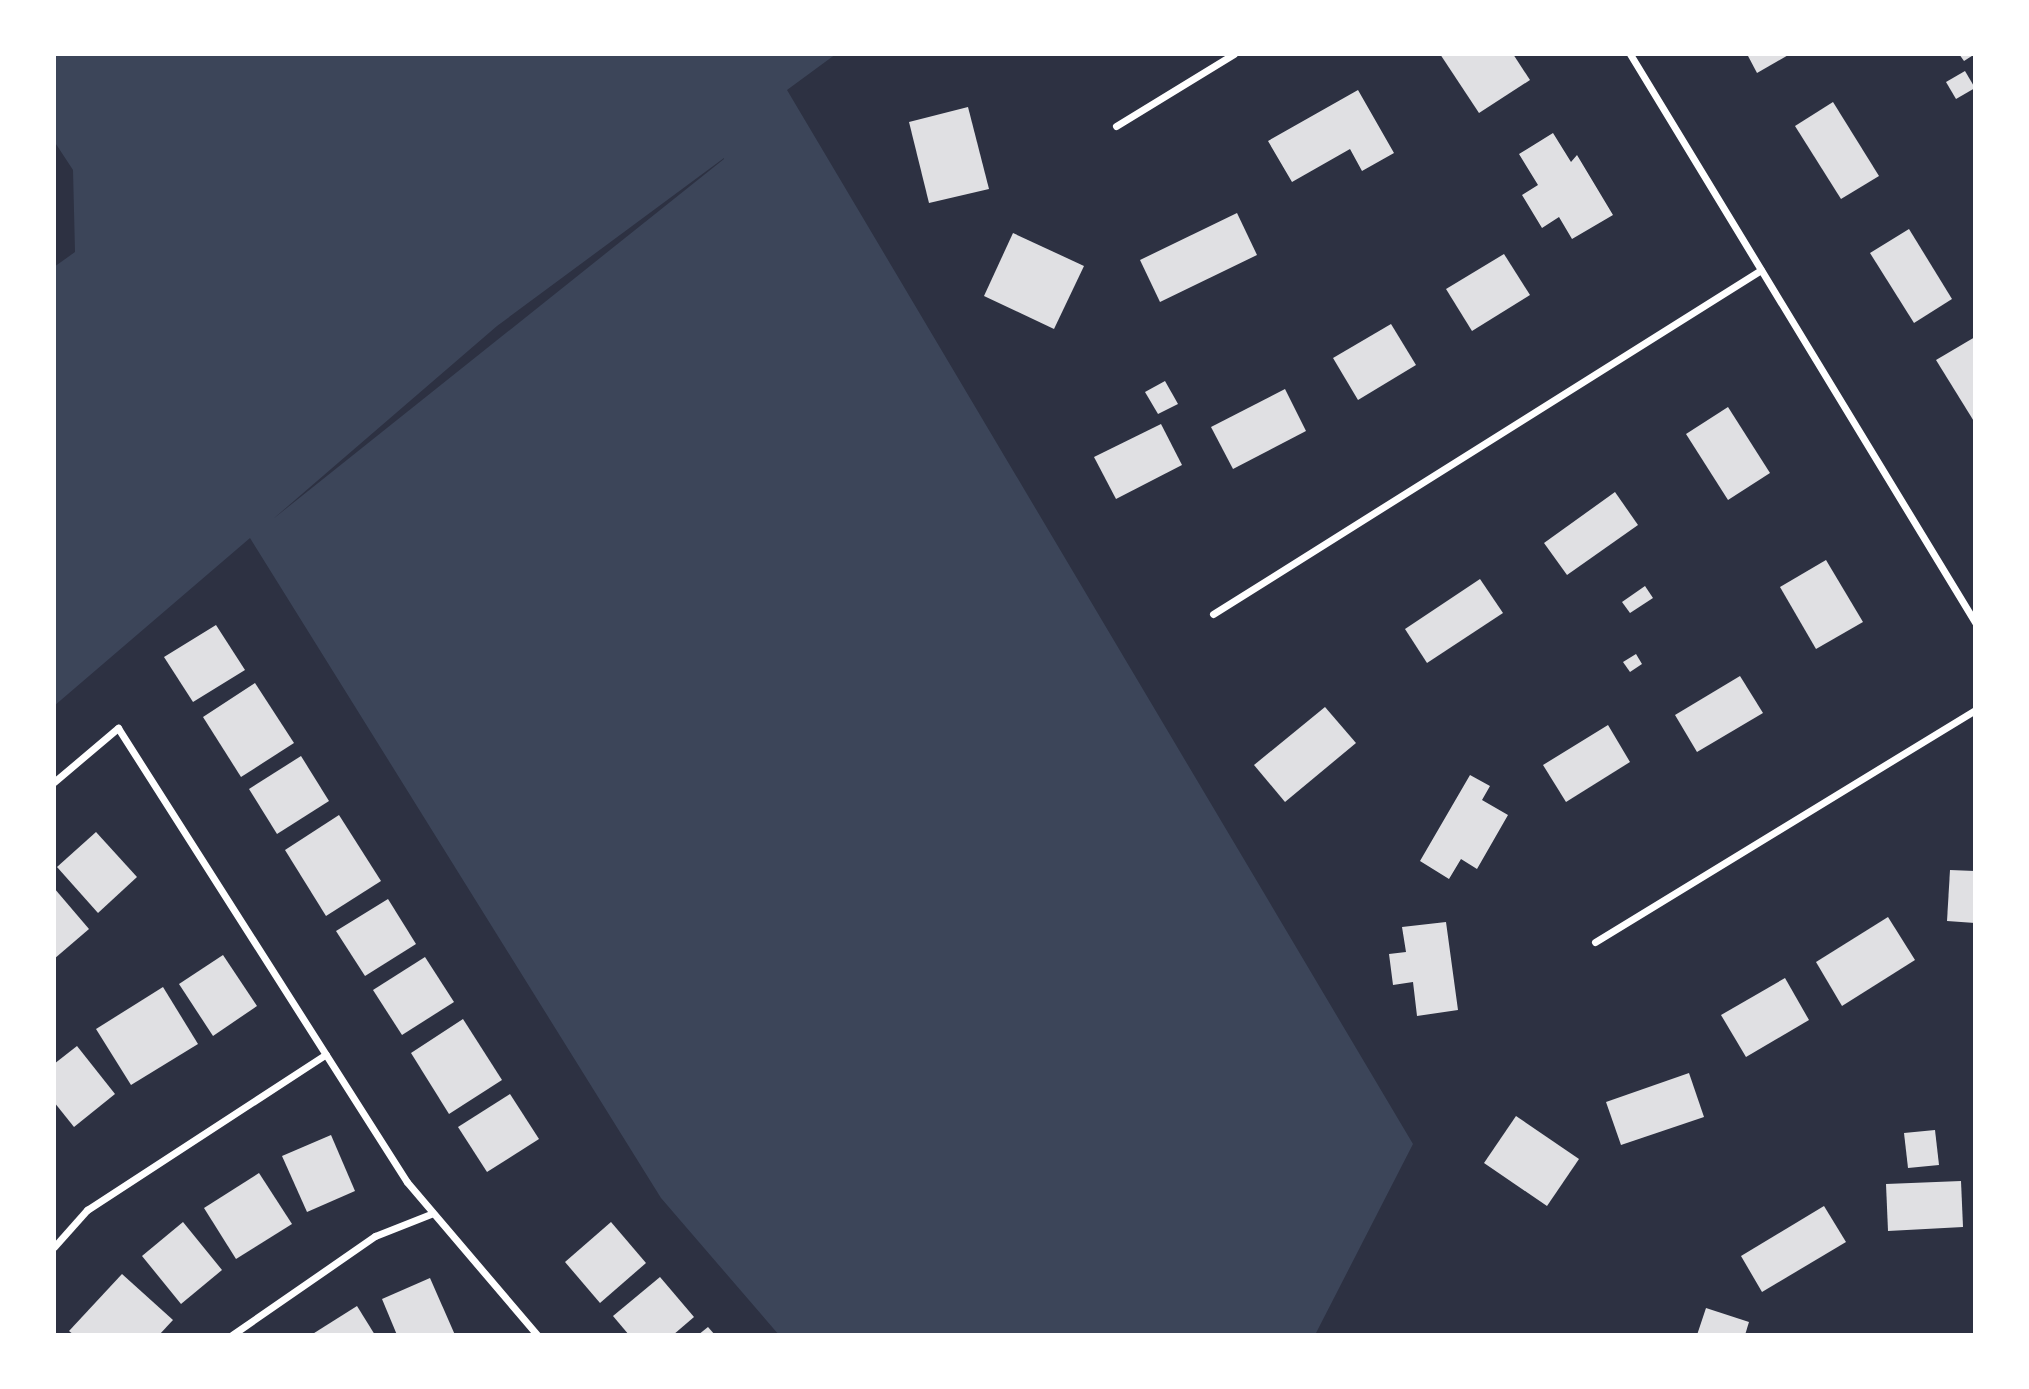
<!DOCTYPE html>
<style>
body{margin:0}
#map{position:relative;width:2029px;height:1389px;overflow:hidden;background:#2d3142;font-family:"Work Sans",sans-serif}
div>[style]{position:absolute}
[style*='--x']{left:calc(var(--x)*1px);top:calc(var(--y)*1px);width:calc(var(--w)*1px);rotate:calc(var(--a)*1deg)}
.green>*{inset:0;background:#3c4559}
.building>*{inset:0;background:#e0e0e3}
.minor>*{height:7px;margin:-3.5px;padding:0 3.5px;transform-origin:3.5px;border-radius:3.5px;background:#fff}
span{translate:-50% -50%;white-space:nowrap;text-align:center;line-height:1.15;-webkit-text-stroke:7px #fff;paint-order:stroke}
.frame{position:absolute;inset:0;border:56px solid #fff;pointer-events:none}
</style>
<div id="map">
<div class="green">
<i style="clip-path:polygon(evenodd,54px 54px,836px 54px,787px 90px,1413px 1144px,1315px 1335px,779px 1335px,661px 1198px,250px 538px,54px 706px,54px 267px,75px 252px,73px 170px,54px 141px,54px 54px,724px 158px,724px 159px,273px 519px,497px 326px,724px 158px)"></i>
</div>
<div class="building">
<i style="clip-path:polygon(1440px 54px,1513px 54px,1530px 80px,1479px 113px)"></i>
<i style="clip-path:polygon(1747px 54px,1790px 54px,1757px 73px)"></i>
<i style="clip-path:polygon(1959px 54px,1975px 54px,1964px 61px)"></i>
<i style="clip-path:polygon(1965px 71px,1975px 88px,1956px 99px,1946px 82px)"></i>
<i style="clip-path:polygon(1358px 90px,1394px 153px,1362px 171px,1350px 149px,1292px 182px,1268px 141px)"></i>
<i style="clip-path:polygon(1833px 102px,1879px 176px,1841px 199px,1795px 126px)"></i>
<i style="clip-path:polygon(968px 107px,989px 189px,929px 203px,909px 122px)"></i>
<i style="clip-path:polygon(1553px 133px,1571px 162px,1577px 155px,1613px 215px,1572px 239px,1559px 217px,1542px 228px,1522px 195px,1538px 185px,1519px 154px)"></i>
<i style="clip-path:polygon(1237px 213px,1257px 255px,1160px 302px,1140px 260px)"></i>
<i style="clip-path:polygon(1909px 229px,1952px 299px,1914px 323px,1870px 253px)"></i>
<i style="clip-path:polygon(1013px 233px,1084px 266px,1054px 329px,984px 296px)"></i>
<i style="clip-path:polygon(1504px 254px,1530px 295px,1472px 331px,1446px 289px)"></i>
<i style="clip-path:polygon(1391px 324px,1416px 365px,1358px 400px,1333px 358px)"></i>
<i style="clip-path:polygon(1975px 337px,1975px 423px,1936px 360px)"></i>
<i style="clip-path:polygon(1165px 381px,1178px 404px,1158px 414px,1145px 392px)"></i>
<i style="clip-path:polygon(1285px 389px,1306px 431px,1233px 469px,1211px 427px)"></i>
<i style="clip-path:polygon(1728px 407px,1770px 473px,1728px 500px,1686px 434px)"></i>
<i style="clip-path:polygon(1161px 424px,1182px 465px,1116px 499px,1094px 457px)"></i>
<i style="clip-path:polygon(1615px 492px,1638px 525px,1567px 575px,1544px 543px)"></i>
<i style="clip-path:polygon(1826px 560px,1863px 622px,1816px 649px,1780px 587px)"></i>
<i style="clip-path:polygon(1480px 579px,1503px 613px,1427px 663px,1405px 629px)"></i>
<i style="clip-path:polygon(1645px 586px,1653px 598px,1630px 613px,1622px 602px)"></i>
<i style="clip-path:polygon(216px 625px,245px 670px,193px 702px,164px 657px)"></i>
<i style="clip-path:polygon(1636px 654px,1642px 664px,1630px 672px,1623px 662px)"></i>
<i style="clip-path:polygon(1740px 676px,1763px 713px,1697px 752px,1675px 715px)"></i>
<i style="clip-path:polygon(255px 683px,294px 743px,241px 777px,203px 717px)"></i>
<i style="clip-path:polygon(1325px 707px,1356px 743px,1285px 802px,1254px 765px)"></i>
<i style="clip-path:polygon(1608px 725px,1630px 762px,1566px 802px,1543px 765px)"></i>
<i style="clip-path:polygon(301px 756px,329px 801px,277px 834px,249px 789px)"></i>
<i style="clip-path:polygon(1470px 775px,1490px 786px,1482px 800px,1508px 815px,1477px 869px,1461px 859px,1449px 879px,1420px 861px)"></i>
<i style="clip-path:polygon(339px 815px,381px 881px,326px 916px,285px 850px)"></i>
<i style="clip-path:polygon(96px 832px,137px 877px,98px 913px,57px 867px)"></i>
<i style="clip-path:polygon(1950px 870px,1975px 871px,1975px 923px,1947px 921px)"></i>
<i style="clip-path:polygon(54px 888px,89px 929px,54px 959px)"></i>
<i style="clip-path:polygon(388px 899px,416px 944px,365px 976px,336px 931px)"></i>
<i style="clip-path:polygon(1888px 917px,1915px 960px,1842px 1006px,1816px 962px)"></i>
<i style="clip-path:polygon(1446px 922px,1458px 1010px,1417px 1016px,1413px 982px,1393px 985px,1389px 954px,1406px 952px,1402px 927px)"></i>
<i style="clip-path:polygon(223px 955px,257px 1006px,213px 1036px,179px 984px)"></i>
<i style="clip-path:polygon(425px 957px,454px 1002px,402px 1035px,373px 990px)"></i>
<i style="clip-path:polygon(1785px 978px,1809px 1020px,1746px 1057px,1721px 1015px)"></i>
<i style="clip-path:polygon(163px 987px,198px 1044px,131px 1085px,96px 1029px)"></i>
<i style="clip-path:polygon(463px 1019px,502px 1080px,449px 1114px,411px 1053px)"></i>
<i style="clip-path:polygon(77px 1046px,115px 1094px,74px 1127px,54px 1102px,54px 1064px)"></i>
<i style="clip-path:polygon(1689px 1073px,1704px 1117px,1621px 1145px,1606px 1102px)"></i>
<i style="clip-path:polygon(510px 1094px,539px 1139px,487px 1172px,458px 1127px)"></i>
<i style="clip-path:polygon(1516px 1116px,1579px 1159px,1547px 1206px,1484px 1163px)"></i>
<i style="clip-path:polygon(1935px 1130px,1939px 1165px,1908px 1168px,1904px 1133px)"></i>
<i style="clip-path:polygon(331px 1135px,355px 1191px,307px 1212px,282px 1156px)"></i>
<i style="clip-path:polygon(259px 1173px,292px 1224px,236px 1259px,204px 1208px)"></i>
<i style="clip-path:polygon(1961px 1181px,1963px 1227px,1888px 1231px,1886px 1184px)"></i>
<i style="clip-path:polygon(1824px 1206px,1846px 1242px,1762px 1292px,1741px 1256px)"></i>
<i style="clip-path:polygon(183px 1222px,222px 1270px,181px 1304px,142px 1256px)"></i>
<i style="clip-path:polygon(611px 1222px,646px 1263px,600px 1303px,565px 1262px)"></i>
<i style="clip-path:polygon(122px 1274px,173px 1320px,159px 1335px,74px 1335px,69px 1331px)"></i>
<i style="clip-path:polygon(660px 1277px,694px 1317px,673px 1335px,629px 1335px,613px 1316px)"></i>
<i style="clip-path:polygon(430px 1278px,455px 1335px,397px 1335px,382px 1299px)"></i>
<i style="clip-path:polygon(357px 1306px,375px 1335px,311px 1335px)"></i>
<i style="clip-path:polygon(1706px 1308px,1749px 1322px,1745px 1335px,1697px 1335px)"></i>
<i style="clip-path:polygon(708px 1327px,715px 1335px,698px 1335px)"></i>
</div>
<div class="minor">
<i style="--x:1630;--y:54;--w:665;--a:58.73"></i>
<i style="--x:1116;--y:126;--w:138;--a:-31.4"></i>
<i style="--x:1213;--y:614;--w:647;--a:-32.12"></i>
<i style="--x:54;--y:782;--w:84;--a:-40.2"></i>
<i style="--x:118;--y:728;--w:538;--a:57.52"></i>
<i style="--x:407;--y:1182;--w:201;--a:49.6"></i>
<i style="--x:1595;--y:942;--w:445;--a:-31.4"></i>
<i style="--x:54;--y:1247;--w:50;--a:-48.3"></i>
<i style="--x:87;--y:1210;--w:285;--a:-33.1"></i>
<i style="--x:232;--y:1335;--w:174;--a:-34.7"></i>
<i style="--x:375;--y:1236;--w:62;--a:-21.6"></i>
</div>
<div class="frame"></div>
</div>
